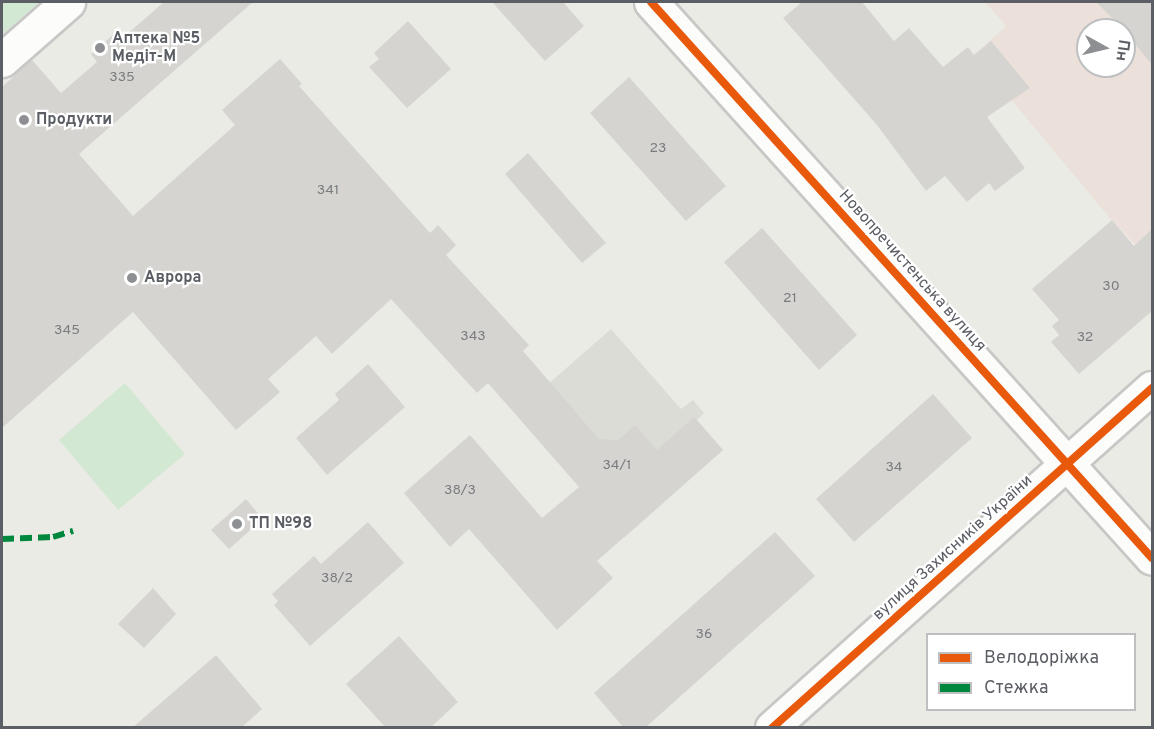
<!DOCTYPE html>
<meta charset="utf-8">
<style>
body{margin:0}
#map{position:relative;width:1154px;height:729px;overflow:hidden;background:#ebebe6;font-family:Overpass,sans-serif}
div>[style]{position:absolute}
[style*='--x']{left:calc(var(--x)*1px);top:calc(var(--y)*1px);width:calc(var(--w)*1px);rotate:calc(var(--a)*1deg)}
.industrial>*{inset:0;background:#dcdcd7}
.medical>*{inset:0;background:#ebe0da}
.green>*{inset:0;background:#d3e8d3}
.building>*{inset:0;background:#d5d4d1}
.roads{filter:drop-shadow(2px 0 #c7c8c6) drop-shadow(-2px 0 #c7c8c6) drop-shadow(0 2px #c7c8c6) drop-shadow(0 -2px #c7c8c6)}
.minor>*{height:32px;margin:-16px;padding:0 16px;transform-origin:16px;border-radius:16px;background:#fcfcfb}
.tertiary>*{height:33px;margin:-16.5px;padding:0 16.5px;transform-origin:16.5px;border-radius:16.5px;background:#fcfcfb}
.secondary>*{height:33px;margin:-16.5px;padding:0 16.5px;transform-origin:16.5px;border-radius:16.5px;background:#fcfcfb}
.quiet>*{height:6px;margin-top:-3px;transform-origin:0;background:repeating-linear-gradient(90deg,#00873e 0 12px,transparent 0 18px)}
.cycleway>*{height:8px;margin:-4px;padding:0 4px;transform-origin:4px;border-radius:4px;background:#e8590c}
.dots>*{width:16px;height:16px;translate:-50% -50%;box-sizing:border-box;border:3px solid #fff;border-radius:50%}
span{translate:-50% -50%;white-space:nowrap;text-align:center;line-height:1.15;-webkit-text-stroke:4.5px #fff;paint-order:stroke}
.number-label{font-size:14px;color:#7a7c80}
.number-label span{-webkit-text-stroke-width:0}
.poi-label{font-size:16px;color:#5b5e64;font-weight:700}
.left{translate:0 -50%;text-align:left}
.street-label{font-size:16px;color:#5b5e64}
.frame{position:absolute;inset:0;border:3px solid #5b5e64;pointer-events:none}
.legend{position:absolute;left:926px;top:633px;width:210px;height:78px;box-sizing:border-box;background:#fff;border:2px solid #bdbfc1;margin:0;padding:8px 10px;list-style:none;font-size:18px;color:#5b5e64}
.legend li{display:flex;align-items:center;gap:12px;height:30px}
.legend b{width:30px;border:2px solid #bdbfc1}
.north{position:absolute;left:1076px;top:18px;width:60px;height:60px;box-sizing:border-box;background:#fff;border:2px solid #bdbfc1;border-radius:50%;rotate:98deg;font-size:16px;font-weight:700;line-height:24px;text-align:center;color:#5b5e64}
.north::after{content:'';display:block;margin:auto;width:21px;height:27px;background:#8d8f92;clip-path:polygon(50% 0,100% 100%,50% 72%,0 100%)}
</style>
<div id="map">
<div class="industrial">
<i style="clip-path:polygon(611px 329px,681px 409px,693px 400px,704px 413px,697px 420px,723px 450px,624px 538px,515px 413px)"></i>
</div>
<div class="medical">
<i style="clip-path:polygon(evenodd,985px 2px,1152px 2px,1152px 262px,1109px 217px,974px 55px,1006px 26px,985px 2px,1088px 30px,1124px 30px,1124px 66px,1088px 66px,1088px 30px)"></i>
</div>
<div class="green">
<i style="clip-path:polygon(2px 2px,39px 2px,2px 35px)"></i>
<i style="clip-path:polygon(125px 383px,185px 454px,118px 510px,59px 440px)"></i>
</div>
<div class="building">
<i style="clip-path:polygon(164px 2px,253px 2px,79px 154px,133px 216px,235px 125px,222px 110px,280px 59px,302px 84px,299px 86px,430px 233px,438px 225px,456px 245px,446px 255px,529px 345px,523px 351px,599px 439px,618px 440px,635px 425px,657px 450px,694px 417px,723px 450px,597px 561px,613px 578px,557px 630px,469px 529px,450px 547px,404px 493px,470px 435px,542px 518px,579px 487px,488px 383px,477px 393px,391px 299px,332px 354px,316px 336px,268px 379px,280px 392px,236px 430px,133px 312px,2px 428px,2px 87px,32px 60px,61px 93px,97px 62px,91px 54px,113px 35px,118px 42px)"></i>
<i style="clip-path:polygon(492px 2px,563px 2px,584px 26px,545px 61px)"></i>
<i style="clip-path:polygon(802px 2px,862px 2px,894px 41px,909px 28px,943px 67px,968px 47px,974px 55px,991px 41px,1030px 88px,987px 117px,1025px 168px,995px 191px,989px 183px,967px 202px,945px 176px,926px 191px,877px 125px,783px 18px)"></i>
<i style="clip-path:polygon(1096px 2px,1152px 2px,1152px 65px,1124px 30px)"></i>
<i style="clip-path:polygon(408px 21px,451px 69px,407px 108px,369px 67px,379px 59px,374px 53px)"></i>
<i style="clip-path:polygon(629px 77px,726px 186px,686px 221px,590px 113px)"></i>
<i style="clip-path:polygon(528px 153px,606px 243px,582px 263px,505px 174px)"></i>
<i style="clip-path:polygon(1112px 220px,1134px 246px,1152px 229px,1152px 311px,1079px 374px,1051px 342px,1059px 335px,1052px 326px,1059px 320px,1032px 289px)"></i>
<i style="clip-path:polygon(762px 228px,857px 335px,819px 370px,724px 262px)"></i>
<i style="clip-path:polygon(368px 364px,405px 407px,327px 475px,296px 438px,339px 400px,335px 394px)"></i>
<i style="clip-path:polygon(933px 394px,972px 438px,854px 542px,816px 499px)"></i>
<i style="clip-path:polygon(246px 499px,263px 519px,229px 549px,211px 530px)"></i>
<i style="clip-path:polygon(368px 522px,404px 563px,310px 646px,274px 605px,278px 601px,272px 594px,314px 556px,321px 564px)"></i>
<i style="clip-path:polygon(775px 532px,815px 576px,645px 728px,624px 728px,594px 693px)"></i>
<i style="clip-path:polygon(153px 588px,176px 614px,144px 648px,118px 624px)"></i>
<i style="clip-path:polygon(399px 636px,458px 702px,430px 728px,386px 728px,346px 684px)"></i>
<i style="clip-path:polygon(216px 655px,262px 709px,241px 728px,132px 728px)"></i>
</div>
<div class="roads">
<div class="minor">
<i style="--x:772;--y:728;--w:510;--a:-41.82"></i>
</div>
<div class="tertiary">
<i style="--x:651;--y:2;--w:748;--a:47.98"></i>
</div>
<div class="secondary">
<i style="--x:2;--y:60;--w:88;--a:-41.3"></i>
</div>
</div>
<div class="quiet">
<i style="--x:2;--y:539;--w:51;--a:-2.2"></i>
<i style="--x:53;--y:537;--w:21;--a:-17"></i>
</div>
<div class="cycleway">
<i style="--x:651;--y:2;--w:748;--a:47.98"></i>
<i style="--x:772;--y:728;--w:510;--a:-41.82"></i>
</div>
<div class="dots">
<i style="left:100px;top:48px;background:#8d8f92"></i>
<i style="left:24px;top:120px;background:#8d8f92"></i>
<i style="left:132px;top:278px;background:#8d8f92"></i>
<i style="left:237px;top:524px;background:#8d8f92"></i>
</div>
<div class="number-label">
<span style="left:122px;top:78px">335</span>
<span style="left:658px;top:149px">23</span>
<span style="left:328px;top:191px">341</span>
<span style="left:1111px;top:287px">30</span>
<span style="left:790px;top:299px">21</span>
<span style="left:67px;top:331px">345</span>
<span style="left:473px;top:337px">343</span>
<span style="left:1085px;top:338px">32</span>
<span style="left:617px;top:466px">34/1</span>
<span style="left:894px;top:468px">34</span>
<span style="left:460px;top:491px">38/3</span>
<span style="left:337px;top:579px">38/2</span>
<span style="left:704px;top:635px">36</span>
</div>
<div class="poi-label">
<span class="left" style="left:112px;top:48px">Аптека №5<br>Медіт-М</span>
<span class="left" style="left:36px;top:120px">Продукти</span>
<span class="left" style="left:144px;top:278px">Аврора</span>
<span class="left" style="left:249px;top:524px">ТП №98</span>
</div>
<div class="street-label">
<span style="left:912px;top:271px;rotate:48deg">Новопречистенська вулиця</span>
<span style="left:953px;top:548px;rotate:-42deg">вулиця Захисників України</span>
</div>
<div class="frame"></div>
<ul class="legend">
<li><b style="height:8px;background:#e8590c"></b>Велодоріжка</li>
<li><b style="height:8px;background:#00873e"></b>Стежка</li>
</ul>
<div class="north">Пн</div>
</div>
